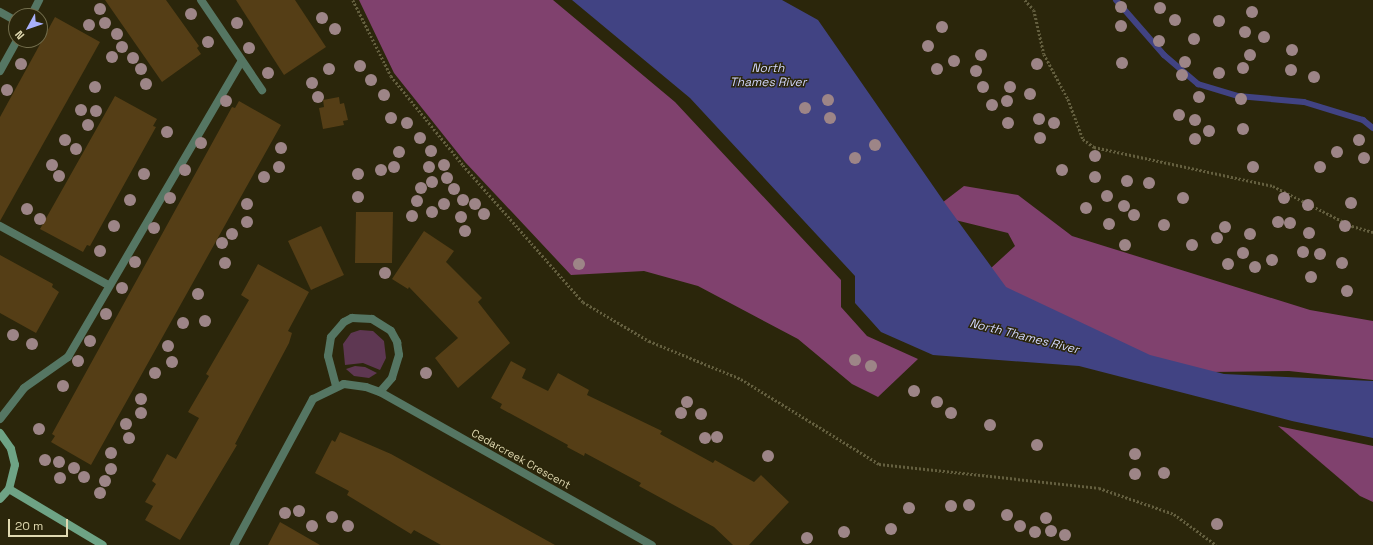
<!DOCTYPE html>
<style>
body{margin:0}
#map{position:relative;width:1373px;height:545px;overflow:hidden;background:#2b260b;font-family:"Space Grotesk",sans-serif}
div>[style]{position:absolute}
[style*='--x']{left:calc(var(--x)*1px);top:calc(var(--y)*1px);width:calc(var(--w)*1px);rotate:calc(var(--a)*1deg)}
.green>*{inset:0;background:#5e3752}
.forest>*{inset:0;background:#80416e}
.water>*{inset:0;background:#414383}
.stream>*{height:6px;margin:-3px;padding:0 3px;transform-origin:3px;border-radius:3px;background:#414383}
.building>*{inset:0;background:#553e16}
.path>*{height:2.5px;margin-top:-1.25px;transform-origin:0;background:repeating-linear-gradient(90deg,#645f3f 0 2px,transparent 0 4px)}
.lane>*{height:8px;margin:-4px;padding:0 4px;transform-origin:4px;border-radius:4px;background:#557663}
.street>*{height:8px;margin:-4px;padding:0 4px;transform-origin:4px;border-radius:4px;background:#557663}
.secondary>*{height:8px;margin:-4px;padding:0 4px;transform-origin:4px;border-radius:4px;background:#6ea385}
.trees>*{width:12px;height:12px;margin:-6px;border-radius:50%;background:#9d8587}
span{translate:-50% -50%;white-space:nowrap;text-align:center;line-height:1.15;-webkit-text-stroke:3px #2b260b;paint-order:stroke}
.street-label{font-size:11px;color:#e0d9b1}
.water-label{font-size:12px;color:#d0d5fc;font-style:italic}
.north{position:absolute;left:8px;top:8px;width:40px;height:40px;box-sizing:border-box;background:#2b260b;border:1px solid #736e4d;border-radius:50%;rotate:230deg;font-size:11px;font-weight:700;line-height:16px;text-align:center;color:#e0d9b1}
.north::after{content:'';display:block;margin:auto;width:14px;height:18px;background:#a8b0fc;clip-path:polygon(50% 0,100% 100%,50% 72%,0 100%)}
.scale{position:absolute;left:8px;top:519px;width:60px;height:18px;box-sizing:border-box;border:2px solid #e0d9b1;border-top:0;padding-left:5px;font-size:12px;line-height:14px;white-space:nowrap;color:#e0d9b1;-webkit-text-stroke:3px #2b260b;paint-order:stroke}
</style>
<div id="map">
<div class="green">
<i style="clip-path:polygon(360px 330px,373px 331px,384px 341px,386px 358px,380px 370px,363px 363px,345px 365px,343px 344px,351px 333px)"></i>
<i style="clip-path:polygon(355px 366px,365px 367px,377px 373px,369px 378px,354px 376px,346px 369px)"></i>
</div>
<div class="forest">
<i style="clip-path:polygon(359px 0,553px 0,675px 102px,841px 280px,841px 307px,867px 336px,918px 359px,878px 397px,852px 384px,798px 339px,698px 286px,644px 271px,571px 275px,465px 162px,394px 73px)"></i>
<i style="clip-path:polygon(964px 186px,1018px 195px,1072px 236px,1310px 310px,1373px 321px,1373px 380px,1289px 371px,1210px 372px,1137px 354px,997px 288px,990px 269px,1015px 246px,1008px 233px,943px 217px,938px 206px)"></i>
<i style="clip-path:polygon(1278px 426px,1373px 446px,1373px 502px,1360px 496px)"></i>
</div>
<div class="water">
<i style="clip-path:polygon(572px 0,782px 0,818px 20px,947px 206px,1006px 287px,1150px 355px,1224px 374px,1373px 381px,1373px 438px,1292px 421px,1079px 366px,933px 355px,881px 332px,855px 303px,855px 276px,690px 98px)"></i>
</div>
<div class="stream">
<i style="--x:1116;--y:0;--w:73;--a:48.9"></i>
<i style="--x:1164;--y:55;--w:45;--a:40.5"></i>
<i style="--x:1198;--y:84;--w:42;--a:16.7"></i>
<i style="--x:1238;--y:96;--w:66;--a:5.2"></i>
<i style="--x:1304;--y:102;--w:62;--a:17"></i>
<i style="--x:1363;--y:120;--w:13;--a:39"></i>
</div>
<div class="building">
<i style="clip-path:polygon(105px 0,166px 0,199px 46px,197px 48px,201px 54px,162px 82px)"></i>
<i style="clip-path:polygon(236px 0,295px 0,326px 47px,284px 75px)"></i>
<i style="clip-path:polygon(55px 17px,100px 42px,0 221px,0 117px)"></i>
<i style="clip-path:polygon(115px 96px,157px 119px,153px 126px,156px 127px,90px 246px,87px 245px,83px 252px,40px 229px)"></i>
<i style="clip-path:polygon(339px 97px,340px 104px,344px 103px,348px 120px,343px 121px,344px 125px,323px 129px,319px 108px,324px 107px,323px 100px)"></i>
<i style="clip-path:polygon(239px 101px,281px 125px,91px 465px,51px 442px,55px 436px,52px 434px,232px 107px,235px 108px)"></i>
<i style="clip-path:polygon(356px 212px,393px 212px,392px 263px,355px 263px)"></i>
<i style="clip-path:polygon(321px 226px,344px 275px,311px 290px,288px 241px)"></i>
<i style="clip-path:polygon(424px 231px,454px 251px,446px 262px,482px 298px,478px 302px,510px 343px,458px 388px,435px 358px,458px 338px,409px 287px,408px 289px,392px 279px)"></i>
<i style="clip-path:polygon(0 255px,53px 284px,52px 287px,59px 292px,36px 333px,0 313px)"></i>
<i style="clip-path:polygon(258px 264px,309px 292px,288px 331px,292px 333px,289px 343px,235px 444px,237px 445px,180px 540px,145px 520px,153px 506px,145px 502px,156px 484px,152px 481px,167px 454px,176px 459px,199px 418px,188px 412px,209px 376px,206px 374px,249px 300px,241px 295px)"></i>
<i style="clip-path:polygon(511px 361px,526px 369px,522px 378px,548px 391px,558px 373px,589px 390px,587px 395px,662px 431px,660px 434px,713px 463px,715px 460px,754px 482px,761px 475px,789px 502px,749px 545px,733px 545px,714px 527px,639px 486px,641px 483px,585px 453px,584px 456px,567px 447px,568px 445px,500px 408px,502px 404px,491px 398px)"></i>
<i style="clip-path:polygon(340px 432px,391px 454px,555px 545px,441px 545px,414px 530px,411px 534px,347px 495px,349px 491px,315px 473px,332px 440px,335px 442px)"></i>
<i style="clip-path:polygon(280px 522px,294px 530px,320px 545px,268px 545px)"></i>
</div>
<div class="path">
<i style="--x:353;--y:0;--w:85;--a:63.4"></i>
<i style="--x:391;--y:76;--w:114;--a:51"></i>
<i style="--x:463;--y:165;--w:182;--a:48.8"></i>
<i style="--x:583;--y:302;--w:77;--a:30.6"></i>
<i style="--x:649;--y:341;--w:100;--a:22.4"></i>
<i style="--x:741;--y:379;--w:162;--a:31.6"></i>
<i style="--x:879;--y:464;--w:221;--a:6.2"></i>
<i style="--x:1099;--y:488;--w:79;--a:19.1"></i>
<i style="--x:1174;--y:514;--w:52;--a:36.4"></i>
<i style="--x:1025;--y:0;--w:13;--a:48"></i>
<i style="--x:1034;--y:10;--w:45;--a:77.2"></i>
<i style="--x:1044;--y:54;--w:51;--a:61.9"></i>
<i style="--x:1068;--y:99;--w:43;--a:69.4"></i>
<i style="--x:1083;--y:139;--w:14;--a:36"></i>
<i style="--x:1094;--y:147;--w:183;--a:12.3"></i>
<i style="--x:1273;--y:186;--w:89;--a:26.9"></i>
<i style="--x:1352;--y:226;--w:22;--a:16"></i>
</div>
<div class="lane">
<i style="--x:201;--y:0;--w:109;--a:55.9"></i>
<i style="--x:0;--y:12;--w:18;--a:29"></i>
<i style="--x:31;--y:16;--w:18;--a:-63"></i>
<i style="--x:0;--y:71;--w:35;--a:-61"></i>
<i style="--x:0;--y:226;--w:123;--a:28.6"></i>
<i style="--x:0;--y:419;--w:39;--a:-52"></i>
<i style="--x:24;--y:388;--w:54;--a:-35.2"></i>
<i style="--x:68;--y:357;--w:342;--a:-59.6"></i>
</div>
<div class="street">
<i style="--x:336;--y:386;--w:31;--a:-105"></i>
<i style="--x:328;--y:356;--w:19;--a:-81"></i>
<i style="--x:331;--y:337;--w:20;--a:-49"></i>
<i style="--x:344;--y:322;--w:9;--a:-27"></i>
<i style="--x:352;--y:318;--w:20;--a:3"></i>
<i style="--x:372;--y:319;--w:22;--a:32"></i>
<i style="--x:391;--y:331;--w:13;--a:61"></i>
<i style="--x:397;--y:342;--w:13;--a:81"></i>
<i style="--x:399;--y:355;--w:24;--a:107"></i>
<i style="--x:392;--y:378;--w:18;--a:131"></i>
<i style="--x:234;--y:545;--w:166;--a:-61.6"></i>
<i style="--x:313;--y:399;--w:34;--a:-26"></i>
<i style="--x:344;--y:384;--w:22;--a:8"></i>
<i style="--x:366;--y:387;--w:15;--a:20"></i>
<i style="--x:380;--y:392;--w:312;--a:29.4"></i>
</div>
<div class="secondary">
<i style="--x:0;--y:433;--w:19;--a:55"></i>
<i style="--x:11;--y:449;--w:16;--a:76"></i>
<i style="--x:15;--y:465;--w:25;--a:104"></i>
<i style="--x:9;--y:489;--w:13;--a:132"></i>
<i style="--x:9;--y:489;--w:109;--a:30.8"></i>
</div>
<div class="trees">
<i style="left:1121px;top:7px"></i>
<i style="left:1160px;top:8px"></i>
<i style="left:100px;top:9px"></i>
<i style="left:1252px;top:12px"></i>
<i style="left:191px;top:14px"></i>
<i style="left:322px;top:18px"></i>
<i style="left:1175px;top:20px"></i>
<i style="left:1219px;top:21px"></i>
<i style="left:105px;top:23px"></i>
<i style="left:237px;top:23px"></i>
<i style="left:89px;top:25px"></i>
<i style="left:1121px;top:26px"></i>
<i style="left:942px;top:27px"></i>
<i style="left:335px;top:29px"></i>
<i style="left:1245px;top:32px"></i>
<i style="left:117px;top:34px"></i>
<i style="left:1264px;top:37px"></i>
<i style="left:1194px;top:39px"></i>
<i style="left:1159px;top:41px"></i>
<i style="left:208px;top:42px"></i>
<i style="left:928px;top:46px"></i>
<i style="left:122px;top:47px"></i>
<i style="left:249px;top:48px"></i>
<i style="left:1292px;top:50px"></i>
<i style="left:981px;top:55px"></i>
<i style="left:1250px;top:55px"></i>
<i style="left:112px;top:57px"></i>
<i style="left:133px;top:58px"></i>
<i style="left:954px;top:61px"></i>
<i style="left:1185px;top:62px"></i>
<i style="left:1122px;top:63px"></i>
<i style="left:21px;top:64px"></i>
<i style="left:1037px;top:64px"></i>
<i style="left:360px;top:66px"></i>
<i style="left:1243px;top:68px"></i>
<i style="left:141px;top:69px"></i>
<i style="left:329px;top:69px"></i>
<i style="left:937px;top:69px"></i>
<i style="left:1291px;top:70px"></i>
<i style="left:976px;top:71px"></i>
<i style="left:268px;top:73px"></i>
<i style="left:1219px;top:73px"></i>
<i style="left:1182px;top:75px"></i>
<i style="left:1314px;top:77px"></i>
<i style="left:371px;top:80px"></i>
<i style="left:312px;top:83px"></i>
<i style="left:146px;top:84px"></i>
<i style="left:95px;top:87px"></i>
<i style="left:983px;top:87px"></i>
<i style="left:1010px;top:87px"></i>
<i style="left:7px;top:90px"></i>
<i style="left:1030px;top:94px"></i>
<i style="left:384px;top:95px"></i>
<i style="left:318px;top:97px"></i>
<i style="left:1199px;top:97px"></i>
<i style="left:1241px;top:99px"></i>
<i style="left:828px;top:100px"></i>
<i style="left:226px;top:101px"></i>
<i style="left:1007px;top:101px"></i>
<i style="left:992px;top:105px"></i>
<i style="left:805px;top:108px"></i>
<i style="left:81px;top:110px"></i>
<i style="left:96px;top:111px"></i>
<i style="left:1179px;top:115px"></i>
<i style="left:391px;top:118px"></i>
<i style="left:830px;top:118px"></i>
<i style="left:1039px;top:119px"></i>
<i style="left:1195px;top:120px"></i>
<i style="left:407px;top:123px"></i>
<i style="left:1008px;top:123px"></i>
<i style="left:1054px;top:123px"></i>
<i style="left:88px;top:125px"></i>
<i style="left:1243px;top:129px"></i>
<i style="left:1209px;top:131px"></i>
<i style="left:167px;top:132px"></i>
<i style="left:420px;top:138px"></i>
<i style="left:1040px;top:138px"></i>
<i style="left:1195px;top:139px"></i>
<i style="left:65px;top:140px"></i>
<i style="left:1359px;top:140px"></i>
<i style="left:201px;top:143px"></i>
<i style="left:875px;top:145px"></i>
<i style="left:281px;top:148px"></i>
<i style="left:76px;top:149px"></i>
<i style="left:431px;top:151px"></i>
<i style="left:399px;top:152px"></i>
<i style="left:1337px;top:152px"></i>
<i style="left:1095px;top:156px"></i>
<i style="left:855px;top:158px"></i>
<i style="left:1364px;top:158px"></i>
<i style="left:52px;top:165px"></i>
<i style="left:444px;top:165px"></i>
<i style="left:279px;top:167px"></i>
<i style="left:394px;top:167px"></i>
<i style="left:429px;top:167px"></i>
<i style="left:1253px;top:167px"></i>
<i style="left:1320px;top:167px"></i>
<i style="left:185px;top:170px"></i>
<i style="left:381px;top:170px"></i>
<i style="left:1062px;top:170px"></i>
<i style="left:144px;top:174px"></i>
<i style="left:358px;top:174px"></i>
<i style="left:59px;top:176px"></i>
<i style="left:264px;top:177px"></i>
<i style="left:1095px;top:177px"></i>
<i style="left:447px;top:178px"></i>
<i style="left:1127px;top:181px"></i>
<i style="left:432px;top:182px"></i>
<i style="left:1149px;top:183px"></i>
<i style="left:421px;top:188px"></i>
<i style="left:454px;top:189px"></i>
<i style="left:1107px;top:196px"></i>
<i style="left:358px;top:197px"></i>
<i style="left:170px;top:198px"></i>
<i style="left:1183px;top:198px"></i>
<i style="left:1284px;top:198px"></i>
<i style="left:130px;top:200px"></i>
<i style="left:463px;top:200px"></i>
<i style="left:417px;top:201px"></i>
<i style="left:1351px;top:203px"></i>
<i style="left:247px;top:204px"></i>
<i style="left:444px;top:204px"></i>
<i style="left:475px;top:204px"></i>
<i style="left:1308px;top:205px"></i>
<i style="left:1124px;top:206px"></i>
<i style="left:1086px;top:208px"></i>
<i style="left:27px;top:209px"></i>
<i style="left:432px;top:212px"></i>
<i style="left:484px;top:214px"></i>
<i style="left:1134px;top:215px"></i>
<i style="left:412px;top:216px"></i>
<i style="left:461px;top:217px"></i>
<i style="left:40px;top:219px"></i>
<i style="left:247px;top:222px"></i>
<i style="left:1278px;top:222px"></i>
<i style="left:1290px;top:223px"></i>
<i style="left:1109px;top:224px"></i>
<i style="left:1164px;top:225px"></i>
<i style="left:114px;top:226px"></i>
<i style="left:1345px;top:226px"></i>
<i style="left:1225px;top:227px"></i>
<i style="left:154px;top:228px"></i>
<i style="left:465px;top:231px"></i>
<i style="left:1309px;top:233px"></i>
<i style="left:232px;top:234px"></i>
<i style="left:1250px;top:234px"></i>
<i style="left:1217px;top:238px"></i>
<i style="left:222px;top:243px"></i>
<i style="left:1125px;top:245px"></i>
<i style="left:1192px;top:245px"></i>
<i style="left:100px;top:251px"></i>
<i style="left:1303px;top:252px"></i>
<i style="left:1243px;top:253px"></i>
<i style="left:1320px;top:254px"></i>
<i style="left:1272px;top:260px"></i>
<i style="left:135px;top:262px"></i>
<i style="left:225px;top:263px"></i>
<i style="left:1342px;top:263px"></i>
<i style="left:579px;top:264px"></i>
<i style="left:1228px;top:264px"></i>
<i style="left:1255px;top:267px"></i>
<i style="left:385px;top:273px"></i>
<i style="left:1311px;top:277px"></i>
<i style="left:122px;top:288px"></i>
<i style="left:1347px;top:291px"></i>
<i style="left:198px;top:294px"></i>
<i style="left:106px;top:314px"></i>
<i style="left:205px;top:321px"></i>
<i style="left:183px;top:323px"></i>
<i style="left:13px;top:335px"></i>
<i style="left:90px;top:341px"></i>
<i style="left:32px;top:344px"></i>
<i style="left:168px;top:346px"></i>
<i style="left:855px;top:360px"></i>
<i style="left:78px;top:361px"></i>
<i style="left:172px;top:362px"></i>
<i style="left:871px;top:366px"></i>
<i style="left:155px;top:373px"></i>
<i style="left:426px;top:373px"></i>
<i style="left:63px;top:386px"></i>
<i style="left:914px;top:391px"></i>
<i style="left:141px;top:399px"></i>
<i style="left:687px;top:402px"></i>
<i style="left:937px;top:402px"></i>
<i style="left:141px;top:413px"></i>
<i style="left:681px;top:413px"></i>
<i style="left:951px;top:413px"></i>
<i style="left:701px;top:414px"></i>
<i style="left:126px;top:424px"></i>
<i style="left:990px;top:425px"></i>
<i style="left:39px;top:429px"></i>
<i style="left:717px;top:437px"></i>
<i style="left:129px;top:438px"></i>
<i style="left:705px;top:438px"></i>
<i style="left:1037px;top:445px"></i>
<i style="left:111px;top:453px"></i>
<i style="left:1135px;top:454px"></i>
<i style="left:768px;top:456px"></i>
<i style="left:45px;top:460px"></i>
<i style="left:59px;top:462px"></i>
<i style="left:74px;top:468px"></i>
<i style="left:111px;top:469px"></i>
<i style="left:1164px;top:473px"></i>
<i style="left:1135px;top:474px"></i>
<i style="left:84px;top:477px"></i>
<i style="left:60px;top:478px"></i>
<i style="left:105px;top:481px"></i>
<i style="left:100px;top:493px"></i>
<i style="left:969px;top:505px"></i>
<i style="left:951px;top:506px"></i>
<i style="left:909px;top:508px"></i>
<i style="left:299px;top:511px"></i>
<i style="left:285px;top:513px"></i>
<i style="left:1007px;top:515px"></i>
<i style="left:332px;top:517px"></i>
<i style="left:1046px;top:518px"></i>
<i style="left:1217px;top:524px"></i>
<i style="left:312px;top:526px"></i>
<i style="left:348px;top:526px"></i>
<i style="left:1020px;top:526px"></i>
<i style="left:891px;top:529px"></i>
<i style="left:1051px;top:531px"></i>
<i style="left:844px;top:532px"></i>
<i style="left:1035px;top:532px"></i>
<i style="left:1065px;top:535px"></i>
<i style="left:807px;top:538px"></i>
</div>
<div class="street-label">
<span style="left:521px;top:459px;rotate:29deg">Cedarcreek Crescent</span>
</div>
<div class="water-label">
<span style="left:768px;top:76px">North<br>Thames River</span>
<span style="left:1024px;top:337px;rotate:14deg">North Thames River</span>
</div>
<div class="north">N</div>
<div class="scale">20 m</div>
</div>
